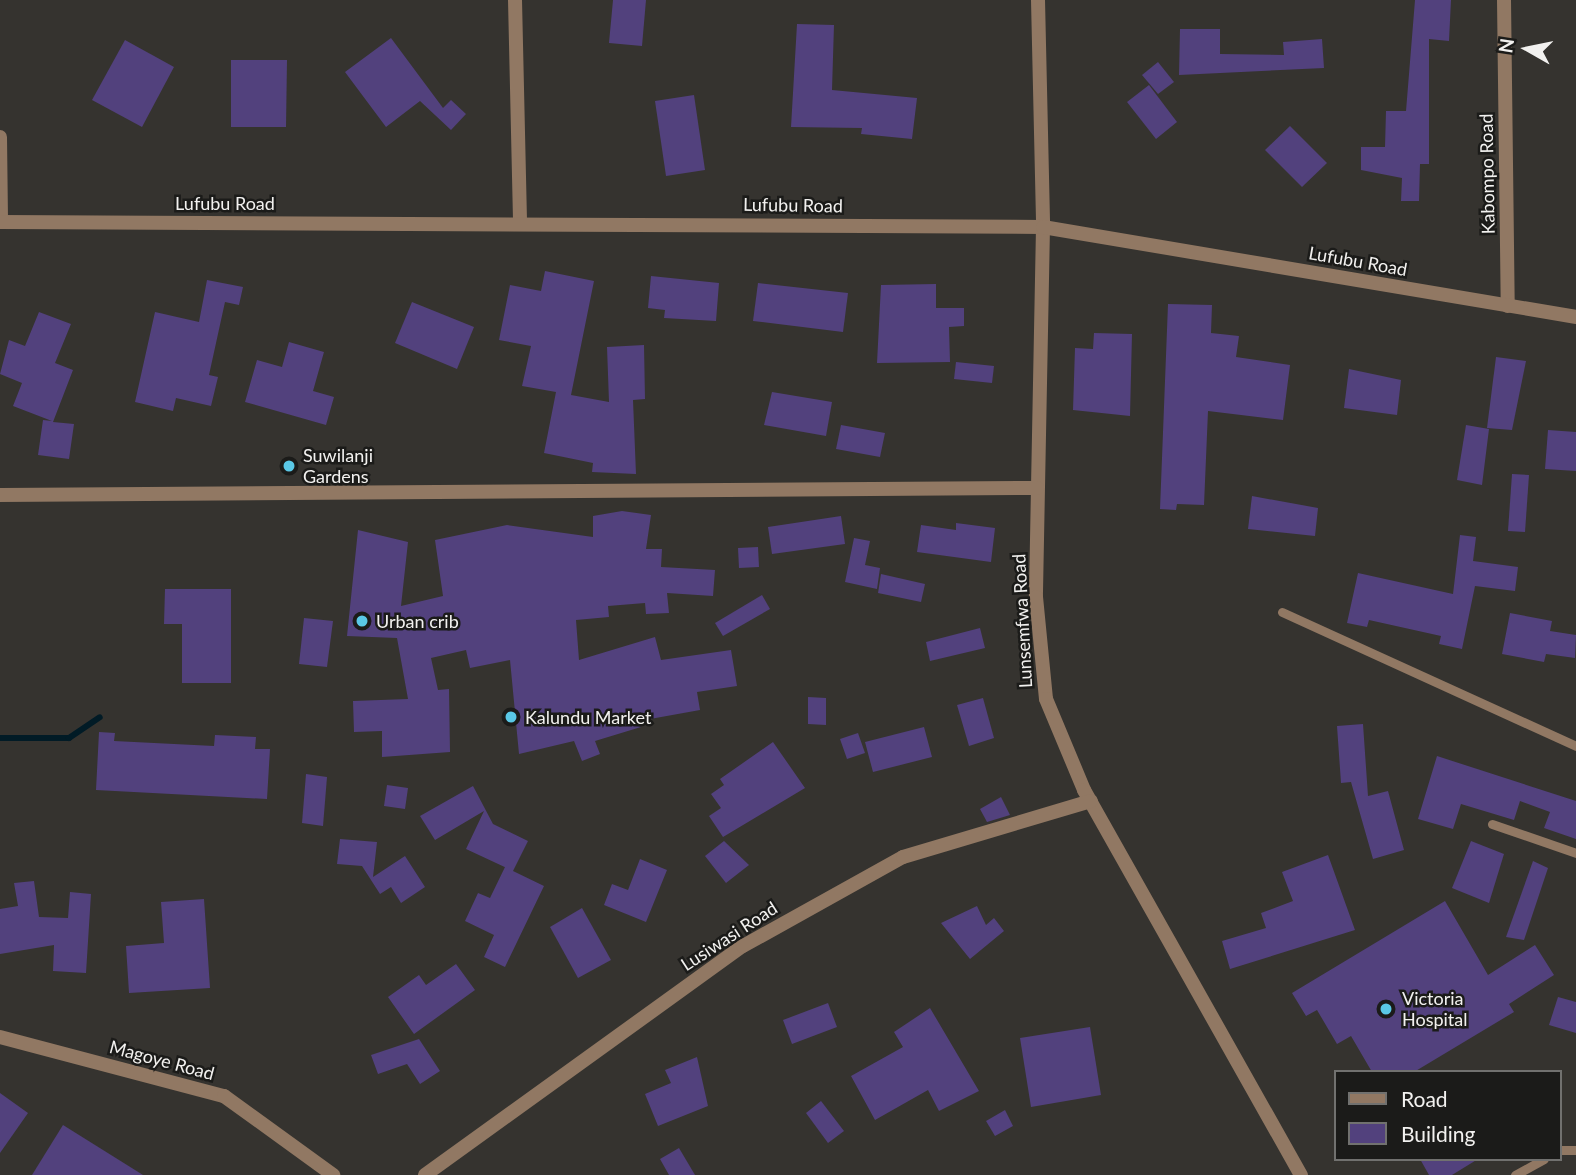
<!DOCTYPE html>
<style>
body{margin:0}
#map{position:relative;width:1576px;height:1175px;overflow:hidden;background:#35332f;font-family:Lato,sans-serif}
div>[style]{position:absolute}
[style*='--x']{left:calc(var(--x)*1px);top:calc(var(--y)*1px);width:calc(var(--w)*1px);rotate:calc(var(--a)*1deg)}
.stream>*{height:6px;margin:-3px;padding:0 3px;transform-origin:3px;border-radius:3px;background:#011b26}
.building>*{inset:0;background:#52417d}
.service>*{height:9px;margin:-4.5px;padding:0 4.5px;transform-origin:4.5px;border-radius:4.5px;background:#917863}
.minor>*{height:14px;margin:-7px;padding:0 7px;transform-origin:7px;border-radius:7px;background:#917863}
.dots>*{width:19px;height:19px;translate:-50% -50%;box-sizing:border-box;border:4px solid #1b1b19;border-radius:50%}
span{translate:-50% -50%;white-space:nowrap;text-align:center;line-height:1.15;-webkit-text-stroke:5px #1b1b19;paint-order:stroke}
.street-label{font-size:18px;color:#f2f1ef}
.poi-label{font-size:18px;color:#f2f1ef}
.left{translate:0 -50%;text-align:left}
.legend{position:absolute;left:1334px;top:1070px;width:228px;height:91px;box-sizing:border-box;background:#1b1b19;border:2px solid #71716f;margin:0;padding:9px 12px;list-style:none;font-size:21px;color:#f2f1ef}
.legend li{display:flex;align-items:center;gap:14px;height:35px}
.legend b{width:35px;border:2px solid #71716f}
.north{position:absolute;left:1492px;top:14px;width:70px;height:70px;-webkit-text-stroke:5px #1b1b19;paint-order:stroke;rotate:279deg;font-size:19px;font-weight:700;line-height:28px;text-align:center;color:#f2f1ef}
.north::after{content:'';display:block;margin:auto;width:24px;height:32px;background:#f2f1ef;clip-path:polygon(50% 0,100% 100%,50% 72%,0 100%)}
</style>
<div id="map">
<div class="stream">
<i style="--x:0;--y:738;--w:69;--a:0"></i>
<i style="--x:69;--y:738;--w:37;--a:-34"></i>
</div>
<div class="building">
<i style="clip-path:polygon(613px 0,646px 0,642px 46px,609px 43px)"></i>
<i style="clip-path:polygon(1415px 0,1451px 0,1449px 41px,1429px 39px,1429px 164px,1420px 164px,1419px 201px,1401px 201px,1402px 178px,1361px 170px,1361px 147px,1385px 147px,1386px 111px,1406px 111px)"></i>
<i style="clip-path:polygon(797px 24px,834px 25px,832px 90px,917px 98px,912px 139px,861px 134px,862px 128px,791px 127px)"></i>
<i style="clip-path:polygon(1180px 29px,1220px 29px,1220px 54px,1284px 55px,1283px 42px,1322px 39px,1324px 68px,1179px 75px)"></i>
<i style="clip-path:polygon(391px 38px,443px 108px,451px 100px,466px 114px,451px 130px,420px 101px,386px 127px,345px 72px)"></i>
<i style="clip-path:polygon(125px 40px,174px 67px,142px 127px,92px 100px)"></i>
<i style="clip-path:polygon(231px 60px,287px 60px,286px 127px,231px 127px)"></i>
<i style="clip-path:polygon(1158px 62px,1174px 82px,1158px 94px,1142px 75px)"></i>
<i style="clip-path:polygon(1149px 85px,1177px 122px,1156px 139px,1127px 102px)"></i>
<i style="clip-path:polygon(694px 95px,705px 170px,666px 176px,655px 101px)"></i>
<i style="clip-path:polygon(1290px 126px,1327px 163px,1302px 187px,1265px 150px)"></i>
<i style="clip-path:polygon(545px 271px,594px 281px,571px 395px,609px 402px,607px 347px,644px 345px,645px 399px,633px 400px,636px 474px,592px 472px,593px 463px,544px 453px,556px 392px,522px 386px,531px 346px,499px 340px,510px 285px,541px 291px)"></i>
<i style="clip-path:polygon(651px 276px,719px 283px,716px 321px,664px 318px,665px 310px,648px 308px)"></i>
<i style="clip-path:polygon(207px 280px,243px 287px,239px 305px,225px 302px,209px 375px,218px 377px,211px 406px,176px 398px,173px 411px,135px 402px,155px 312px,199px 322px)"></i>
<i style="clip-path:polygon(758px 283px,848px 293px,843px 332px,753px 321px)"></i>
<i style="clip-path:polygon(936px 284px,936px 308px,964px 308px,964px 326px,949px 327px,950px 362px,877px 363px,881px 285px)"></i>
<i style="clip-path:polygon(412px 302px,474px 327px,457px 369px,395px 343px)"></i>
<i style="clip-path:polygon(1168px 304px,1212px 305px,1211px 333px,1239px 336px,1236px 357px,1290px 365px,1283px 420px,1208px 411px,1204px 505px,1177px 504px,1176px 510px,1160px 509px)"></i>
<i style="clip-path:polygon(39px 312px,71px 324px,55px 363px,73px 370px,53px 422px,74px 424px,69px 459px,38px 455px,43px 420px,52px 421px,13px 406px,22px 383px,0 374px,9px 340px,25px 346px)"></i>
<i style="clip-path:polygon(1094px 333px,1132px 334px,1130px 416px,1073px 410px,1075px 348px,1093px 349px)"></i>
<i style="clip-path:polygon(289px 342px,324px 352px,313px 391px,334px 397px,326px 425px,245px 402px,257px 360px,282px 367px)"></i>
<i style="clip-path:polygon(1496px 357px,1526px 361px,1512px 430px,1487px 428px)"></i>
<i style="clip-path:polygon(956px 362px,994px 366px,992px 383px,954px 379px)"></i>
<i style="clip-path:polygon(1349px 369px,1401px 380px,1397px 415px,1344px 408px)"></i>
<i style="clip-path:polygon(772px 392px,832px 402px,826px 436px,764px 425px)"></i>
<i style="clip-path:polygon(841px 425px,885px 433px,880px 457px,836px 449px)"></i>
<i style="clip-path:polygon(1466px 425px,1489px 429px,1482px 485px,1457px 480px)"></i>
<i style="clip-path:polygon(1548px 430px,1576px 432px,1576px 471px,1545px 469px)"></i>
<i style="clip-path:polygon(1512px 474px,1529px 475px,1525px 532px,1508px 531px)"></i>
<i style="clip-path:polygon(1252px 496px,1318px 508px,1315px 536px,1248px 529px)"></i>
<i style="clip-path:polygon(622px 511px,651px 515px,646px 549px,662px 549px,661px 567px,715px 570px,713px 596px,667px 593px,669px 613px,646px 614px,645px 603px,608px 606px,609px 617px,576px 620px,579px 660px,655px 637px,661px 660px,731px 650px,737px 686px,697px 692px,700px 710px,639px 721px,641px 727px,595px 741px,600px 754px,582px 761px,574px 741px,519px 754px,510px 660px,470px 668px,466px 650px,431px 658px,438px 690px,449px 689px,450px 752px,382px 757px,382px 731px,354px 732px,353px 701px,408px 699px,397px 638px,347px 636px,358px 530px,408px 542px,401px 606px,443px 596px,435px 540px,507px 525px,593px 537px,593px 516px)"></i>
<i style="clip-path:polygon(841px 516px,845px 544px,772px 554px,768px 527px)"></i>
<i style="clip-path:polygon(956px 523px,995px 528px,991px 562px,917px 552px,921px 525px,956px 530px)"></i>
<i style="clip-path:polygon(1460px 535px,1476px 537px,1473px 561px,1518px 567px,1515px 591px,1475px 586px,1462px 649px,1439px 644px,1441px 636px,1369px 620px,1367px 627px,1347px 623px,1358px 573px,1453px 594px)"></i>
<i style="clip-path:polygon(854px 538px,870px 541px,865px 565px,880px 568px,877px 589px,845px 582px)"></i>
<i style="clip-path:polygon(758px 547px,759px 567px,739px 568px,738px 548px)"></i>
<i style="clip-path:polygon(881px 574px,925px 584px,921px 602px,878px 593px)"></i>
<i style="clip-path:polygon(165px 589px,231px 589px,231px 683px,182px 683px,182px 624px,164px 624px)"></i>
<i style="clip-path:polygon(762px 595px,770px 609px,723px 636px,715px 623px)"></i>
<i style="clip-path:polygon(1510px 613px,1552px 621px,1550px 631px,1576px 635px,1575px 658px,1546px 654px,1544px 662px,1502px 654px)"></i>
<i style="clip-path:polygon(304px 618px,333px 621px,327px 667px,299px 664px)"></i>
<i style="clip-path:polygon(980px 628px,985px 648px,930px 661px,926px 642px)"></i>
<i style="clip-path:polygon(808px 697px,826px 698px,826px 725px,808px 724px)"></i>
<i style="clip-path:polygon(983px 698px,994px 738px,969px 746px,957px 705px)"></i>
<i style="clip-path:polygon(1363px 724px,1368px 796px,1388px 791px,1404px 850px,1373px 859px,1351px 782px,1341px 783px,1337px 726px)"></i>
<i style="clip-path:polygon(924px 727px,932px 757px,873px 772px,865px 742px)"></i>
<i style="clip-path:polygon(99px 732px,115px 733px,114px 741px,214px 746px,215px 735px,256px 737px,255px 749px,270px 749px,267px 799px,96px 790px)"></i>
<i style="clip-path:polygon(858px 733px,865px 753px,847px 759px,840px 739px)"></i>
<i style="clip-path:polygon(773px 742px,805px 788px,723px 837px,709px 816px,721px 808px,711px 794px,724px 785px,720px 779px)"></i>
<i style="clip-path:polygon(1437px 756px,1576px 801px,1576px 839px,1544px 828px,1550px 812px,1520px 801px,1514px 820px,1461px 804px,1453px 829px,1418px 819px)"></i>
<i style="clip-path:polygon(306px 774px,327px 777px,323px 826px,302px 823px)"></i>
<i style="clip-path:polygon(387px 785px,408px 788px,405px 809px,384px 806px)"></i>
<i style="clip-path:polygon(473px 786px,493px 824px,528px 841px,513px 871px,544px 886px,505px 967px,484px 957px,494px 935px,465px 921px,478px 893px,490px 898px,505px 867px,511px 870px,466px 849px,484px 811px,435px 840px,420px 816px)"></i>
<i style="clip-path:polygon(1001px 797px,1010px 815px,987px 822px,980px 809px)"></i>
<i style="clip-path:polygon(340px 839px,377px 842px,373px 877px,405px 856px,425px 887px,401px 903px,391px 887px,380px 894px,362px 866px,337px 864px)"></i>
<i style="clip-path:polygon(724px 841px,749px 865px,726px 883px,705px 856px)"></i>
<i style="clip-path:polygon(1471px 841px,1504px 854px,1489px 903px,1452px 888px)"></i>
<i style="clip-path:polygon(1328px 855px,1355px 930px,1230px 969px,1222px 941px,1266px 928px,1261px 913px,1293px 901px,1282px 872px)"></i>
<i style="clip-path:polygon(640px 859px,667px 870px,646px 922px,604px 905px,612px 884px,628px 890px)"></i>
<i style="clip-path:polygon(1533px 861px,1548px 868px,1524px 940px,1506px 937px)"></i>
<i style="clip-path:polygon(34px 881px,39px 917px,68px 918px,70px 892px,91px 894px,86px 973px,53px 971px,54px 945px,0 954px,0 909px,18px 906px,14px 883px)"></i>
<i style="clip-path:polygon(204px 899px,210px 988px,129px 993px,126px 946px,164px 943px,161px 902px)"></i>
<i style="clip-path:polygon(1445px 901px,1488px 975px,1535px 945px,1554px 975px,1509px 1004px,1514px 1012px,1414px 1072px,1372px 1072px,1351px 1036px,1337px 1044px,1317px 1010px,1306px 1016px,1292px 993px)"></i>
<i style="clip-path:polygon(977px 906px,986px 925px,994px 918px,1004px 931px,970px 959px,941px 923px)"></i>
<i style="clip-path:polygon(582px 908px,611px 960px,578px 978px,550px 927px)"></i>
<i style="clip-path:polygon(456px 964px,475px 990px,414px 1034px,388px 997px,419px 975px,426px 985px)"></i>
<i style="clip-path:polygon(1558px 997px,1576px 1002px,1576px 1033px,1549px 1025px)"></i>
<i style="clip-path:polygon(828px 1003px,837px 1027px,792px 1044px,783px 1020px)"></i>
<i style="clip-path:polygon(930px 1008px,979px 1091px,939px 1111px,928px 1090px,875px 1120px,851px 1076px,903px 1047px,894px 1032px)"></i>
<i style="clip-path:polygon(1090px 1027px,1101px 1095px,1031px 1107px,1020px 1038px)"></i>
<i style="clip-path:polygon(419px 1039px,440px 1071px,420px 1084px,407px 1064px,378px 1074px,371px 1055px)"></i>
<i style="clip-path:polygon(697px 1057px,708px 1106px,658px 1126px,645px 1094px,671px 1083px,665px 1070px)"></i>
<i style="clip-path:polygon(0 1093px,28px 1113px,0 1153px)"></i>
<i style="clip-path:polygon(821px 1101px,844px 1131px,828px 1143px,806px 1113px)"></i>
<i style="clip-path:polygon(1005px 1110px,1013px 1126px,995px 1136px,986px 1121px)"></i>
<i style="clip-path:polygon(63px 1125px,143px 1175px,32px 1175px)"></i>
<i style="clip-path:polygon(679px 1148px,695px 1175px,669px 1175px,660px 1159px)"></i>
<i style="clip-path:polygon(1420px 1159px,1478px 1159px,1452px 1175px,1429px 1175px)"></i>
</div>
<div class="service">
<i style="--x:1282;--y:612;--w:323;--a:24.5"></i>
<i style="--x:1492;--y:824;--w:89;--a:19"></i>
<i style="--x:1560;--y:1150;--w:16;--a:0"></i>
<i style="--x:1515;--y:1175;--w:33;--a:-29"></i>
</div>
<div class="minor">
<i style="--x:515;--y:0;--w:221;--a:88.7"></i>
<i style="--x:1038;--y:0;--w:227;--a:88.7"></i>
<i style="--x:1043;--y:227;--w:370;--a:91.1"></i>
<i style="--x:1036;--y:597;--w:102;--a:84.4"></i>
<i style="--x:1046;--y:699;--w:99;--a:67.3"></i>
<i style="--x:1084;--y:790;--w:442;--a:60.6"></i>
<i style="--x:1504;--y:0;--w:306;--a:89.3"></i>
<i style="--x:0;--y:137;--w:85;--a:89.3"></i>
<i style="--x:0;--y:222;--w:1043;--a:0.27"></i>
<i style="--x:1043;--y:227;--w:541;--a:9.58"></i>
<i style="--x:0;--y:495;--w:1037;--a:-0.39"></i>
<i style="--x:0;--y:1037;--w:232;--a:14.8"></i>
<i style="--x:224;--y:1096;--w:135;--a:35.9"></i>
<i style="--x:425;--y:1175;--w:392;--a:-35.8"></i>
<i style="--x:743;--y:946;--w:183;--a:-29.1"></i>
<i style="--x:903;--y:857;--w:196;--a:-16.6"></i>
</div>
<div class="dots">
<i style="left:289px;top:466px;background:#5ac8e6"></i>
<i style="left:362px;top:621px;background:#5ac8e6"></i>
<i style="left:511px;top:717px;background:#5ac8e6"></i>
<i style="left:1386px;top:1009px;background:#5ac8e6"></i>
</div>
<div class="street-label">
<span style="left:1487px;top:174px;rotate:-91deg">Kabompo Road</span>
<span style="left:225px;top:203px">Lufubu Road</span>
<span style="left:793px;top:205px;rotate:1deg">Lufubu Road</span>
<span style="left:1358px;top:261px;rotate:10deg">Lufubu Road</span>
<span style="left:1022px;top:621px;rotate:-93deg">Lunsemfwa Road</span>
<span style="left:729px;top:936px;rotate:-33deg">Lusiwasi Road</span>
<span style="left:162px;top:1060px;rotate:15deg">Magoye Road</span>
</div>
<div class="poi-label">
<span class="left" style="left:303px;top:466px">Suwilanji<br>Gardens</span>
<span class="left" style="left:376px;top:621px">Urban crib</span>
<span class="left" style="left:525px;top:717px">Kalundu Market</span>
<span class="left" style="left:1402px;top:1009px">Victoria<br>Hospital</span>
</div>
<ul class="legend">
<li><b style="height:9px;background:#917863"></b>Road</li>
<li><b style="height:19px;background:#52417d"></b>Building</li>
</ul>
<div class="north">N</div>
</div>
